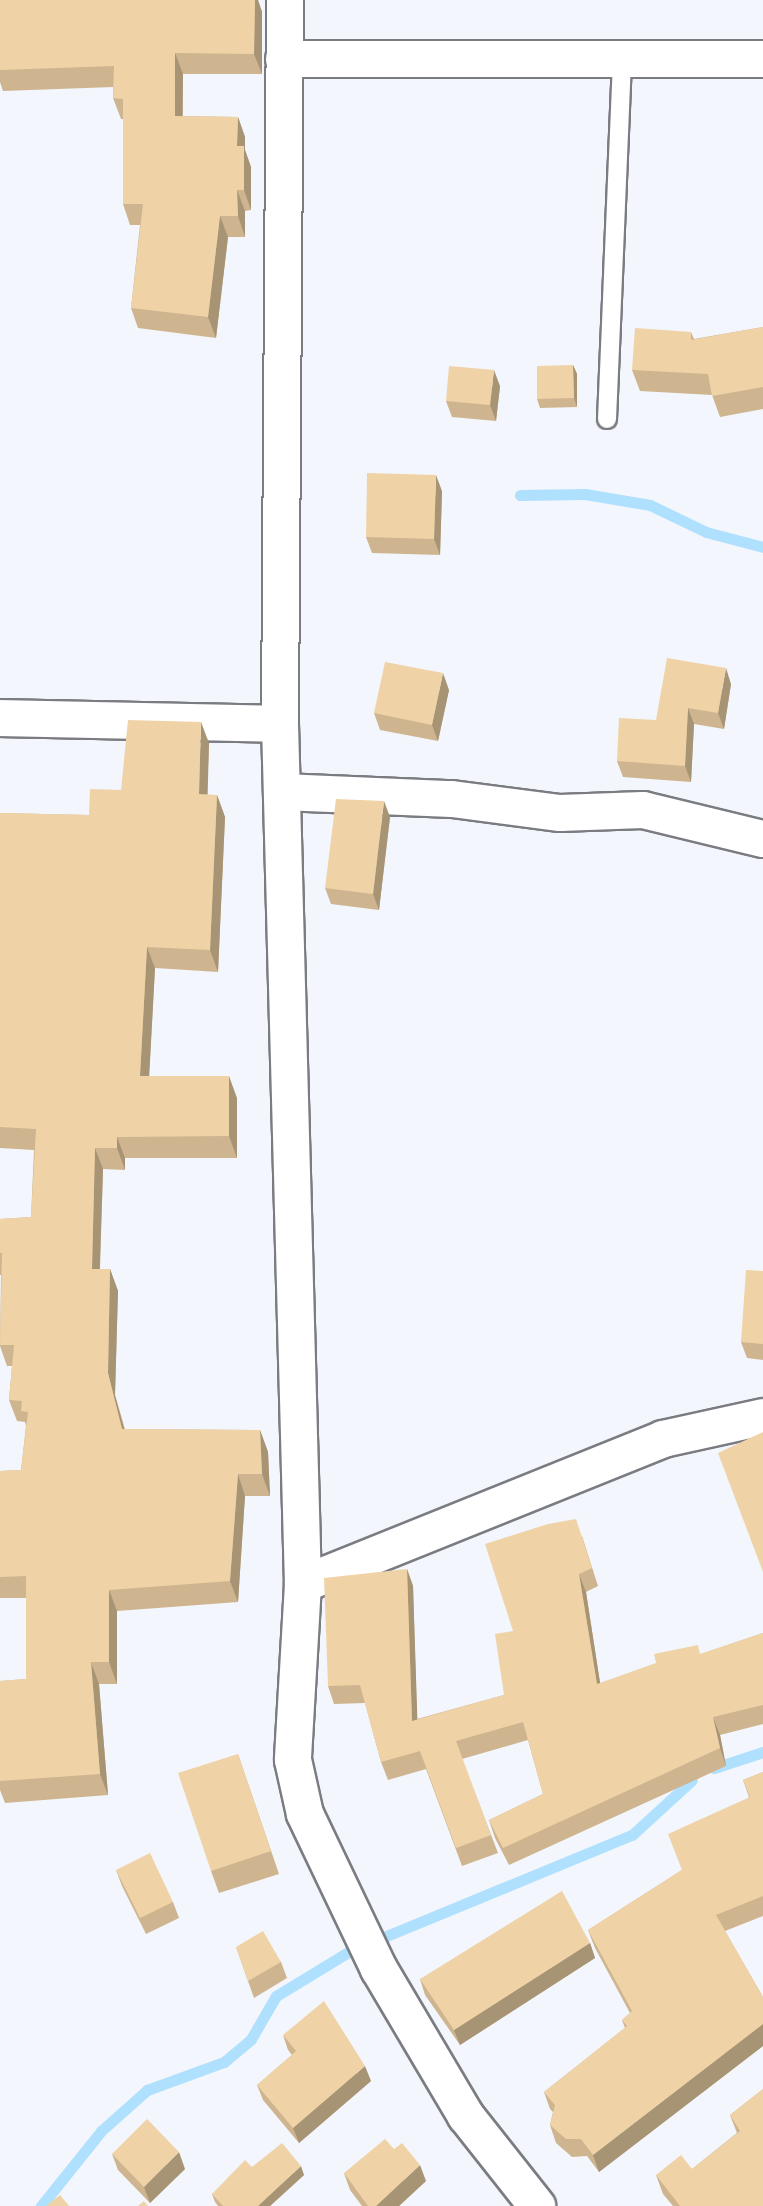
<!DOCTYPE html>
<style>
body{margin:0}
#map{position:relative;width:763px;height:2206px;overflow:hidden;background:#f3f6fc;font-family:Mulish,sans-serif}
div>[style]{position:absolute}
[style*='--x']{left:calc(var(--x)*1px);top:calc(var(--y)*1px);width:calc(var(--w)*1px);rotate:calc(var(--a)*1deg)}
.stream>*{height:11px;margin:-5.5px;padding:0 5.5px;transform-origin:5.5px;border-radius:5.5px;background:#afe0fe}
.roads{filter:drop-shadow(2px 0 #7a7c82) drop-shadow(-2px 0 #7a7c82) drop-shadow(0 2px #7a7c82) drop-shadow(0 -2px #7a7c82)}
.lane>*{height:18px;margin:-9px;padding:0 9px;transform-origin:9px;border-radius:9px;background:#fff}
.street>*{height:36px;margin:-18px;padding:0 18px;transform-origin:18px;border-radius:18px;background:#fff}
.wall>*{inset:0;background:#ceb590}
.shaded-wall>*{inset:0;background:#a79475}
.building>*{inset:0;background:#efd3a7}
span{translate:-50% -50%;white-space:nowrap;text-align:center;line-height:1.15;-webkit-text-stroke:7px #f3f6fc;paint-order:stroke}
</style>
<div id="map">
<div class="stream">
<i style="--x:520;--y:495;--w:65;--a:-0.9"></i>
<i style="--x:585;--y:494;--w:66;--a:9.6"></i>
<i style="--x:650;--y:505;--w:62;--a:25.7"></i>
<i style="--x:706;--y:532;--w:59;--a:14.7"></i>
<i style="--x:714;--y:1768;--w:52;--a:-18.1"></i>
<i style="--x:41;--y:2206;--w:96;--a:-51.3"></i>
<i style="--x:101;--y:2131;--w:62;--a:-41.7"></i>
<i style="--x:147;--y:2090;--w:82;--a:-20"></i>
<i style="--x:224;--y:2062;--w:35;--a:-40"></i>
<i style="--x:251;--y:2039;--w:50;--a:-59.8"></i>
<i style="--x:276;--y:1996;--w:87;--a:-31.3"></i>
<i style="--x:350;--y:1951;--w:305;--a:-22.4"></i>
<i style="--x:632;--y:1835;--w:81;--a:-42.5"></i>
</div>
<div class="roads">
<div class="lane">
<i style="--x:607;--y:419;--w:360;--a:-87.6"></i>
</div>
<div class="street">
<i style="--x:285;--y:0;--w:724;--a:90.4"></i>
<i style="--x:280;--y:724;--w:860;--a:88.47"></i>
<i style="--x:303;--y:1584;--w:176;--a:93.3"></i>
<i style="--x:293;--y:1760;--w:55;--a:77.5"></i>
<i style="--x:305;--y:1814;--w:172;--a:64.5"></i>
<i style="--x:379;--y:1969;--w:171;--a:59.4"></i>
<i style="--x:466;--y:2116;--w:115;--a:51.7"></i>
<i style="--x:284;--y:59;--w:479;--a:0"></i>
<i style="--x:0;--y:718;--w:280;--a:1.2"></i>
<i style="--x:282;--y:792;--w:170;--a:2.4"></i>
<i style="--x:452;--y:799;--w:109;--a:7.4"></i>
<i style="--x:560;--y:813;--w:83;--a:-2.1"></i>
<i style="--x:643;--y:810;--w:123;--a:13.6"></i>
<i style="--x:303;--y:1584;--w:388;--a:-21.9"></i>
<i style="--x:663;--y:1439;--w:102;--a:-12.4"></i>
</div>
</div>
<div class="wall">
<i style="clip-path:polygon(0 0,258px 0,262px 12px,262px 74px,183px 74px,183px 116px,238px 117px,245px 137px,245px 150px,251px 167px,251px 210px,245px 211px,245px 237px,228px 237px,216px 338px,138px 328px,131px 308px,140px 225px,130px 225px,123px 204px,123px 119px,121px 119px,113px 98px,113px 87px,3px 91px,0 82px)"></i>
<i style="clip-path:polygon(763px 327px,763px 409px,720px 417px,712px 395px,640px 391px,632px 370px,691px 332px,694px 339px)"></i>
<i style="clip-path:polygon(573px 365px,577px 374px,577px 407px,540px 408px,537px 399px)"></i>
<i style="clip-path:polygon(500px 386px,496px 421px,452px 417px,446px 401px)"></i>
<i style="clip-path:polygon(442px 491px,440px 555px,372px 553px,366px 537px)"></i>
<i style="clip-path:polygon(731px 684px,724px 729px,694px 724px,691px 782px,623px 777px,617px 761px,656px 720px)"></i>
<i style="clip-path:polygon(449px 690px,438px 741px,380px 730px,374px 713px)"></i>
<i style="clip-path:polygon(209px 743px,207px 795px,217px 795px,225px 817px,218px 972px,155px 968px,149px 1076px,237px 1098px,237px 1158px,125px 1158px,125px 1170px,103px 1169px,100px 1269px,110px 1269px,118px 1291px,115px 1395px,125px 1429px,260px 1430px,268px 1452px,270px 1496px,245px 1496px,238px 1602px,117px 1611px,117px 1684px,99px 1684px,108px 1795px,5px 1803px,0 1790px,0 1681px,26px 1679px,26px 1598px,0 1598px,0 1471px,21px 1470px,26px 1426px,25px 1422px,17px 1421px,9px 1400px,12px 1366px,7px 1366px,0 1346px,1px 1275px,0 1275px,0 1219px,31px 1217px,34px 1150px,0 1148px,0 813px,89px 815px,121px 790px)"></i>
<i style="clip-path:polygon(390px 817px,379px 910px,331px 904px,325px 888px)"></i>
<i style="clip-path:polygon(763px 1271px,763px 1360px,747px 1358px,741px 1342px)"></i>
<i style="clip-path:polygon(582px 1536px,598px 1586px,586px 1592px,600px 1683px,701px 1654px,763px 1633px,763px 1724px,720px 1735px,726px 1766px,509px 1865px,495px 1838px,489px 1820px,543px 1794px,528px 1740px,462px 1759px,498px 1853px,462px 1866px,426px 1769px,388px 1780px,381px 1762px,365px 1703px,334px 1704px,328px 1686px,407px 1569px,413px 1586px,417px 1719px,504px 1695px,513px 1631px)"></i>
<i style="clip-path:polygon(238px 1754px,279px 1874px,219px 1893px,211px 1871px)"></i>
<i style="clip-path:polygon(763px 1772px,763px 1916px,725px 1931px,763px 1997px,763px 2046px,599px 2172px,587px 2156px,572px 2157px,556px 2143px,550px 2125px,553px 2112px,550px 2109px,544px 2092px,625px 2028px,622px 2020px,630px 2013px,595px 1948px,588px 1930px,682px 1870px,749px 1797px,743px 1780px)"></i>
<i style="clip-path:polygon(116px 1870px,173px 1902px,179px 1918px,146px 1934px,122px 1886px)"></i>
<i style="clip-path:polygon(590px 1943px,595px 1958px,460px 2045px,425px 1995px,420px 1979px)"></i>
<i style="clip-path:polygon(236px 1947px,281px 1962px,287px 1978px,254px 1998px)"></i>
<i style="clip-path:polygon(283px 2035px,371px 2081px,299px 2143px,263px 2100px,257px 2085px,292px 2055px,288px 2050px)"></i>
<i style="clip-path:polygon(763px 2089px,763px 2206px,673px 2206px,663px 2194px,656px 2175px,692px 2169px,737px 2133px,730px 2115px)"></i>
<i style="clip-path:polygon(112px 2154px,185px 2169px,150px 2203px,118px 2170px)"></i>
<i style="clip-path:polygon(252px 2167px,304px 2175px,270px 2206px,218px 2206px,215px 2202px,212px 2194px)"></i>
<i style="clip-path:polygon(344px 2173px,426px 2181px,399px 2206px,362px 2206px,350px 2190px)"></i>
</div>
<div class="shaded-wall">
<i style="clip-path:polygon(255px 0,258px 0,262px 12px,262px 74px,254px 54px)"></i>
<i style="clip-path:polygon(175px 53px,183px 74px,182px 137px,175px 116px)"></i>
<i style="clip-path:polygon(238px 117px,245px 137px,245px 150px,251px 167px,251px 210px,244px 190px,237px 146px)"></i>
<i style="clip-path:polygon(237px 190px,245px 211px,245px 237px,238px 216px)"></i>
<i style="clip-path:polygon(220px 216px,228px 237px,216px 338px,208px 317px)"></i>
<i style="clip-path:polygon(573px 365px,577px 374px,577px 407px,574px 398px)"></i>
<i style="clip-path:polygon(494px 370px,500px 386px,496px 421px,490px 405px)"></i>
<i style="clip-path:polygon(436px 475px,442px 491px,440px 555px,434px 539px)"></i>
<i style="clip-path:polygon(726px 668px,731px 684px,724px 729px,718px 713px)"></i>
<i style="clip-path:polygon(443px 673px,449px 690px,438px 741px,432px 725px)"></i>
<i style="clip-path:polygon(688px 708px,694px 724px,691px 782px,685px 766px)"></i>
<i style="clip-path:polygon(201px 722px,209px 743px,207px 816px,199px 794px)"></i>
<i style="clip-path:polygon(217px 795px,225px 817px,218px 972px,210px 950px)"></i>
<i style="clip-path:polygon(384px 801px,390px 817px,379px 910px,373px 894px)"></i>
<i style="clip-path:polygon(147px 947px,155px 968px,148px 1098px,140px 1076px)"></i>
<i style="clip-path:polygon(229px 1076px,237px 1098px,237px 1158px,229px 1136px)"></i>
<i style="clip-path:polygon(117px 1137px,125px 1158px,125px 1170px,117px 1148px)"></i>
<i style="clip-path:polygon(95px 1148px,103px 1169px,99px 1290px,92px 1269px)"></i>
<i style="clip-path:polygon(110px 1269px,118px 1291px,115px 1395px,130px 1451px,122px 1429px,108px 1373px)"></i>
<i style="clip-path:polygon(260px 1430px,268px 1452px,270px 1496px,262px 1474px)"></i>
<i style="clip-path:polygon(238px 1474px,245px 1496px,238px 1602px,230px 1581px)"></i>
<i style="clip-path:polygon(407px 1569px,413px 1586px,418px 1738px,412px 1721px)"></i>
<i style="clip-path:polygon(579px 1574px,586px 1592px,603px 1702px,597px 1684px)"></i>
<i style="clip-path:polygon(109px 1590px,117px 1611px,117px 1684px,109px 1662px)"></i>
<i style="clip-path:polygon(91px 1662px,99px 1684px,108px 1795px,100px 1774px)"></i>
<i style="clip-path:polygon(713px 1717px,720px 1735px,726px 1766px,720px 1748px)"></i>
<i style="clip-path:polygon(590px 1943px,595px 1958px,460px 2045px,454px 2030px)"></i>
<i style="clip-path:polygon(763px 2024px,763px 2046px,599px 2172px,593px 2155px)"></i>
<i style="clip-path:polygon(365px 2066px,371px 2081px,299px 2143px,293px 2128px)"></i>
<i style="clip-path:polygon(179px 2152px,185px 2169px,150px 2203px,144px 2187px)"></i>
<i style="clip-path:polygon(420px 2165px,426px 2181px,399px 2206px,376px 2206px)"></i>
<i style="clip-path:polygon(301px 2166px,304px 2175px,270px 2206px,258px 2206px)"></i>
</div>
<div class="building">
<i style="clip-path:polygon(0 0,255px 0,254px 54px,175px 53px,175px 116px,238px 117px,237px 146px,244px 146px,244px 190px,237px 190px,238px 216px,220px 216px,208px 317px,131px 308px,143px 204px,123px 204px,123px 99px,113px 98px,114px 66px,0 70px)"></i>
<i style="clip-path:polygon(763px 327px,763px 387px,712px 396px,708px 374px,632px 370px,635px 328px,691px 332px,691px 340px)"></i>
<i style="clip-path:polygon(573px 365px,574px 398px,537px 399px,537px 366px)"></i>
<i style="clip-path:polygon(449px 366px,494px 370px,490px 405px,446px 401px)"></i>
<i style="clip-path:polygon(367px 473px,436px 475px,434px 539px,366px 537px)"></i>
<i style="clip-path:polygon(667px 658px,726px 668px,718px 713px,688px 708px,685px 766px,617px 761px,619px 718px,656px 720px)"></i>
<i style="clip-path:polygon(385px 662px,443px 673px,432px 725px,374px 713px)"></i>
<i style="clip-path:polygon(128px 720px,201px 722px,199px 794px,217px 795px,210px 950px,147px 947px,140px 1076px,229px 1076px,229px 1136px,117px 1137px,117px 1148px,95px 1148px,92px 1269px,110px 1269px,108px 1373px,122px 1429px,260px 1430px,262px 1474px,238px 1474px,230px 1581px,109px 1590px,109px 1662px,91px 1662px,100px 1774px,0 1781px,0 1681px,26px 1679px,26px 1576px,0 1577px,0 1471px,21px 1470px,28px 1412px,21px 1411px,22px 1401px,9px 1400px,14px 1345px,0 1345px,2px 1253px,0 1253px,0 1219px,31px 1217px,36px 1129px,0 1127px,0 813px,89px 815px,90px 789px,121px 790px)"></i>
<i style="clip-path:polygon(336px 799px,384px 801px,373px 894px,325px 888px)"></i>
<i style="clip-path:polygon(746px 1270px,763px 1271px,763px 1344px,741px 1342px)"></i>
<i style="clip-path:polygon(763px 1432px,763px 1572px,718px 1453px)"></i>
<i style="clip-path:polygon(576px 1519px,592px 1568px,579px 1574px,597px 1684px,656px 1663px,654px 1654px,698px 1645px,700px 1654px,763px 1633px,763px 1705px,713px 1717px,720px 1748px,503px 1848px,489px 1820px,543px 1794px,523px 1722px,456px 1741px,491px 1835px,456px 1848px,420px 1751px,381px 1762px,360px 1685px,328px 1686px,324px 1578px,407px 1569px,412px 1721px,504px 1695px,495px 1634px,513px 1631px,485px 1544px,548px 1524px)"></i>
<i style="clip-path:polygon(238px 1754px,271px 1851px,211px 1871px,178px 1773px)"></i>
<i style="clip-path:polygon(763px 1772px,763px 1896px,716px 1915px,763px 1997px,763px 2024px,593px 2155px,581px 2139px,566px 2139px,550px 2125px,555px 2105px,544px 2092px,627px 2026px,622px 2020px,632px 2011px,588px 1930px,682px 1870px,668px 1834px,750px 1797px,743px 1780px)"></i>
<i style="clip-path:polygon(150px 1853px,173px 1902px,140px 1918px,116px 1870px)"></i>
<i style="clip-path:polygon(562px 1891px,590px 1943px,454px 2030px,420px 1979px)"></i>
<i style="clip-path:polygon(263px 1931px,281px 1962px,248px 1981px,236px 1947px)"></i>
<i style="clip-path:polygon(324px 2001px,365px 2066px,293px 2128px,257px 2085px,296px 2051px,283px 2035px)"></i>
<i style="clip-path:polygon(763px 2089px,763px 2206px,680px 2206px,656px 2175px,681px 2155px,692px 2169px,740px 2131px,730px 2115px)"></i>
<i style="clip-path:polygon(147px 2119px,179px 2152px,144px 2187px,112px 2154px)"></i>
<i style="clip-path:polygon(385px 2139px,394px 2149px,402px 2143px,420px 2165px,376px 2206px,368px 2206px,344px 2173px)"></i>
<i style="clip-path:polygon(282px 2143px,301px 2166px,258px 2206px,223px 2206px,212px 2194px,245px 2160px,252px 2167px)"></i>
<i style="clip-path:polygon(60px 2195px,69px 2206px,46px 2206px)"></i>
<i style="clip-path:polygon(144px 2201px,148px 2206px,138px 2206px)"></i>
</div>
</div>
